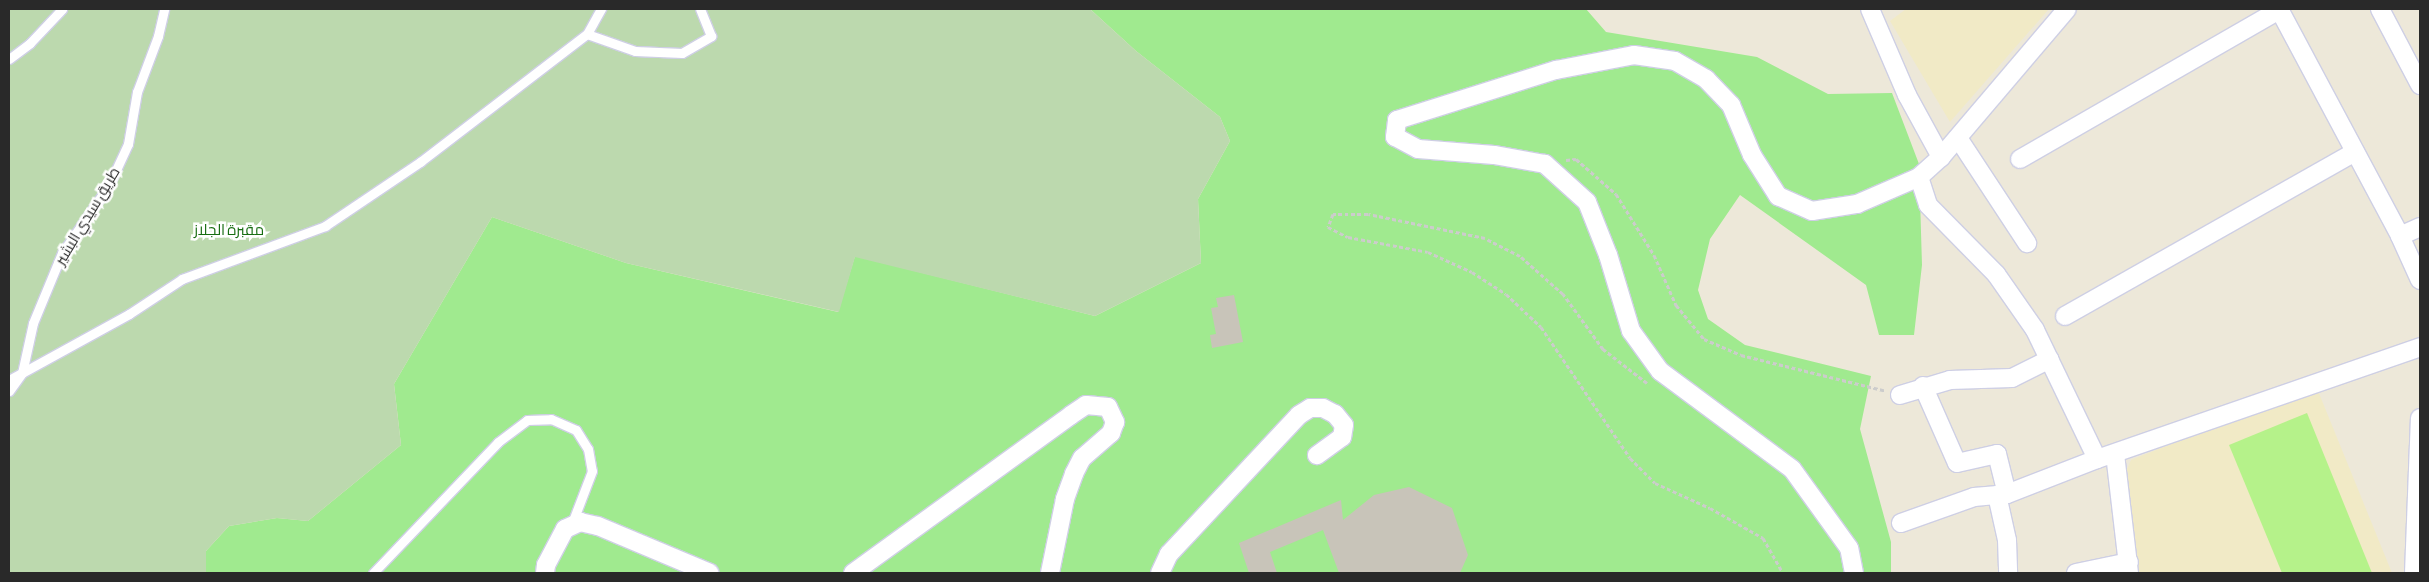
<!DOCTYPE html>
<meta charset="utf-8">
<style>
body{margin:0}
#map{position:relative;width:2429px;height:582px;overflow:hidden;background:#ede8d9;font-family:"Asap Condensed",Cairo,sans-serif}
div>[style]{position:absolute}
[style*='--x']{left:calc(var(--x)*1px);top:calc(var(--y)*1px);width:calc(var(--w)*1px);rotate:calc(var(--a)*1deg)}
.education>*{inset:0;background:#f1eac6}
.green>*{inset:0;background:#a0ea8f}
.cemetery>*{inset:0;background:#bcd9ae}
.pitch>*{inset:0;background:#b5f28a}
.building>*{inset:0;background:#c8c4b9}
.path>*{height:3px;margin-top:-1.5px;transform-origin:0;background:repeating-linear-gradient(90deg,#ccc 0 4px,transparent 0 6.5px)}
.roads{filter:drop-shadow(1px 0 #cecfe4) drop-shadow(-1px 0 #cecfe4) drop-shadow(0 1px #cecfe4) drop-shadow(0 -1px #cecfe4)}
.lane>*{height:9px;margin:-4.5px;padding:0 4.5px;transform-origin:4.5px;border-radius:4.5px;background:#fff}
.street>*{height:18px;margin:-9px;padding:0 9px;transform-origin:9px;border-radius:9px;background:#fff}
span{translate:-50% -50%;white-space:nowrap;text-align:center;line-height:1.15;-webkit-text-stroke:5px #fff;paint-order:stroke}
.street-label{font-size:15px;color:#292929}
.park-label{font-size:15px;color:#176d12}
.frame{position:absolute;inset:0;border:10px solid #292929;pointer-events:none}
</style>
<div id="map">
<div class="education">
<i style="clip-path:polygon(1906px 9px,2049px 9px,1950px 122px,1890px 21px)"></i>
<i style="clip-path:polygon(2316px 386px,2392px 573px,2137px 573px,2125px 474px,2131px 460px)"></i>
</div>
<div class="green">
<i style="clip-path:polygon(1090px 9px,1586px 9px,1606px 32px,1757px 57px,1828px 94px,1892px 93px,1919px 164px,1922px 265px,1914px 335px,1879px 335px,1866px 285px,1740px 195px,1710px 239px,1698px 290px,1708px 319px,1745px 345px,1871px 376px,1860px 429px,1891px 542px,1891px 573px,206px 573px,206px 551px,229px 526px,277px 518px,308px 521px,401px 445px,394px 384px,492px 217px,626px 263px,838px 312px,855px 256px,1095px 316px,1201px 263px,1198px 199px,1230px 141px,1220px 117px,1136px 51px)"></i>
</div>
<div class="cemetery">
<i style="clip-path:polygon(9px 9px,1090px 9px,1136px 51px,1220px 117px,1230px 141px,1198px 199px,1201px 263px,1095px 316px,855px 257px,839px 312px,626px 263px,492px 217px,394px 384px,401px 445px,308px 521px,277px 518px,229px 526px,206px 551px,206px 573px,9px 573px)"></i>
</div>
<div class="pitch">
<i style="clip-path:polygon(2307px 413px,2372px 573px,2282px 573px,2229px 445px)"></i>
</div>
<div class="building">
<i style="clip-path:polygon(1234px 295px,1243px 342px,1212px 348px,1210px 335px,1216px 334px,1211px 308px,1218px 307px,1216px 298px)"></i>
<i style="clip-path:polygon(1409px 487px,1452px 508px,1468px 555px,1460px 573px,1339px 573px,1323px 530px,1270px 552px,1277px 573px,1249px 573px,1239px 543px,1341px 500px,1343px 520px,1374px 495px)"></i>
</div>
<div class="path">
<i style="--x:1566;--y:160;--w:10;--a:-6"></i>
<i style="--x:1576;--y:159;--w:53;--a:41.2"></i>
<i style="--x:1616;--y:194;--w:72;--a:58.1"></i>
<i style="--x:1654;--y:255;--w:55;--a:66.3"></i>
<i style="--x:1676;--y:305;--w:44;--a:50.5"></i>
<i style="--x:1704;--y:339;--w:40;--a:23.4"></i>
<i style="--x:1741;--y:355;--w:149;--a:13.9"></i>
<i style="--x:1647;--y:383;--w:56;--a:-142.3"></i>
<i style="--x:1603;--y:349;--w:68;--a:-126"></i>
<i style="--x:1563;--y:294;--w:57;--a:-138.5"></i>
<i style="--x:1520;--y:256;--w:39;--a:-153"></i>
<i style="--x:1485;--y:238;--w:119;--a:-168.4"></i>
<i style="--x:1368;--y:214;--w:35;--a:180"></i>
<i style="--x:1333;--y:214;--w:14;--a:111"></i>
<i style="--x:1328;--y:227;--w:22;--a:27"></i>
<i style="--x:1348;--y:237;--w:81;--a:10.6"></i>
<i style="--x:1428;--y:252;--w:48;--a:24.4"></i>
<i style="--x:1472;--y:272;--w:40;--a:32.9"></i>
<i style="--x:1506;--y:294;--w:48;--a:43.3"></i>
<i style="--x:1541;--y:327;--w:158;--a:55.8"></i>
<i style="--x:1630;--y:458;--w:35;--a:45"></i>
<i style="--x:1655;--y:483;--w:60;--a:24.4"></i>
<i style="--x:1710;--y:508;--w:61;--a:29.5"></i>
<i style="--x:1763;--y:538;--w:40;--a:60.3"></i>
</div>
<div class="roads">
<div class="lane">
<i style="--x:587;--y:34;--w:29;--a:-61"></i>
<i style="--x:9;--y:59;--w:26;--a:-37"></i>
<i style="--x:30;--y:43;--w:47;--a:-46.7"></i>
<i style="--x:9;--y:380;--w:137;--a:-28.8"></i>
<i style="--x:129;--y:314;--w:64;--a:-33.4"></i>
<i style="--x:182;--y:279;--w:153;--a:-20.3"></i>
<i style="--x:325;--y:226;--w:115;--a:-34"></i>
<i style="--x:420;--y:162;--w:210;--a:-37.5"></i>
<i style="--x:587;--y:34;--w:51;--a:19.5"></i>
<i style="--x:635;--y:51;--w:47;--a:2.4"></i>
<i style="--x:682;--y:53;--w:34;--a:-30"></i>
<i style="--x:711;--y:36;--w:29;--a:-112"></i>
<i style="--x:9;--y:391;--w:22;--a:-54"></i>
<i style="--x:22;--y:373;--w:51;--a:-77.6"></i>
<i style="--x:33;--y:323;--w:76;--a:-67.5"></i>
<i style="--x:62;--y:253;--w:83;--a:-55.3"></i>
<i style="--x:109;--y:185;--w:45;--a:-65.1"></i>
<i style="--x:128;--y:144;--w:53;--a:-80.2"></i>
<i style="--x:137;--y:92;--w:60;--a:-69.4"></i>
<i style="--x:158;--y:36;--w:28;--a:-77"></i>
<i style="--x:373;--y:573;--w:181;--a:-46.3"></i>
<i style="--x:498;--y:442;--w:36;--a:-37"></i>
<i style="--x:527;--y:420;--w:24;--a:-2"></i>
<i style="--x:551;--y:419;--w:27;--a:24"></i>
<i style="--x:576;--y:430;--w:22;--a:58"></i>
<i style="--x:588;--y:449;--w:22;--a:80"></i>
<i style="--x:592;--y:471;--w:56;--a:111"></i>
</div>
<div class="street">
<i style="--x:1870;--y:9;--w:94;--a:66.7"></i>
<i style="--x:1907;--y:95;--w:71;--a:61.3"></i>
<i style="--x:2279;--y:9;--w:257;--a:61.9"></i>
<i style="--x:2400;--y:236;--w:48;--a:65.6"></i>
<i style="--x:2380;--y:9;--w:86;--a:62.2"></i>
<i style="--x:1958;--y:138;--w:126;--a:56.7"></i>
<i style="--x:2020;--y:159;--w:299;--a:-29.9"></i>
<i style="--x:1919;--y:177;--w:29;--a:72"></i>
<i style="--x:1928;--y:205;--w:97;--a:45.4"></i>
<i style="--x:1996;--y:274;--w:68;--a:55.1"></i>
<i style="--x:2035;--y:330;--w:143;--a:64.3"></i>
<i style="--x:2400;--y:236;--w:22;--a:-24"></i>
<i style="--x:2065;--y:316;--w:333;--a:-29.5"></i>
<i style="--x:1923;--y:386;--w:84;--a:66.2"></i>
<i style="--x:1957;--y:463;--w:41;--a:-12.7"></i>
<i style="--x:1997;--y:454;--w:41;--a:76"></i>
<i style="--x:1900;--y:395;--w:52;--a:-16.7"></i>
<i style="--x:1950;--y:380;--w:62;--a:-1.8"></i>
<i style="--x:2012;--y:378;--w:42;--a:-26.6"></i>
<i style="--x:2115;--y:454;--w:120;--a:83.3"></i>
<i style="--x:1997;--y:495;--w:46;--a:77.5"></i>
<i style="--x:2007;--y:540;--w:33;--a:88"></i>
<i style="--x:1901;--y:523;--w:77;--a:-19.6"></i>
<i style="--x:1974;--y:497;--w:33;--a:-5"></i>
<i style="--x:2007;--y:494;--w:97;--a:-21.3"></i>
<i style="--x:2097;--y:459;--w:342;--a:-19.1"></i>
<i style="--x:545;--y:573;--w:8;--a:-83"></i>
<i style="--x:546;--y:565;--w:41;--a:-62.2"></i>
<i style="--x:565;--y:529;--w:17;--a:-25"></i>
<i style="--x:580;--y:522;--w:18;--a:13"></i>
<i style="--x:598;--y:526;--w:121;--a:22.8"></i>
<i style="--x:853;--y:573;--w:269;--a:-35.9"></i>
<i style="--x:1071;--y:415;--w:18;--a:-34"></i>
<i style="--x:1086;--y:405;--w:22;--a:5"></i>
<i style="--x:1108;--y:407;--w:17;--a:65"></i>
<i style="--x:1115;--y:422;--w:12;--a:110"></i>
<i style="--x:1111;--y:433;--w:38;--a:139"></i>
<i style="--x:1082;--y:458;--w:18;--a:117"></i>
<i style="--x:1074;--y:474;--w:27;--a:110"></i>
<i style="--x:1065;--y:499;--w:76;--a:101.5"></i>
<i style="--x:1160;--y:573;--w:21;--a:-65"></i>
<i style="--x:1169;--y:554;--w:190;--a:-46.9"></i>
<i style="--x:1299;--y:415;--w:13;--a:-32"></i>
<i style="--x:1310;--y:408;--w:13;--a:0"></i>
<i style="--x:1323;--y:408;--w:13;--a:27"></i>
<i style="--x:1335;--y:414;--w:14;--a:51"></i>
<i style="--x:1344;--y:425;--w:12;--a:99"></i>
<i style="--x:1342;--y:437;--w:31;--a:144"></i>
<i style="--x:1854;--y:573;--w:25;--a:-101"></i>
<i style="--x:1849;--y:548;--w:97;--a:-125.8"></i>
<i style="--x:1792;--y:469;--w:164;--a:-143.4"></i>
<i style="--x:1660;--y:371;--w:49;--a:-125.9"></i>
<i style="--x:1631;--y:331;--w:79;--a:-106.8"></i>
<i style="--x:1608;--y:255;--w:57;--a:-111.6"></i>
<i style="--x:1587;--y:202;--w:57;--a:-137.9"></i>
<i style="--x:1545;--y:164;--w:52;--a:-170"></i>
<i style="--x:1494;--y:155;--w:76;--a:-175.5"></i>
<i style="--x:1418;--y:149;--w:26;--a:-152"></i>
<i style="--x:1395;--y:137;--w:17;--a:-83"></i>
<i style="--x:1397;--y:120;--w:167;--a:-17.5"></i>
<i style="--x:1556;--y:70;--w:79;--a:-10.9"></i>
<i style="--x:1634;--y:55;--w:41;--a:8.3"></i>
<i style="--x:1675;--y:61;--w:36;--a:30"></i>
<i style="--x:1706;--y:79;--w:36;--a:46"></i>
<i style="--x:1731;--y:105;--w:54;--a:67.2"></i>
<i style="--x:1752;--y:155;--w:49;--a:57.6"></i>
<i style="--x:1778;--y:196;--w:37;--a:24"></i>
<i style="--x:1812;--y:211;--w:46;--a:-8.8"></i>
<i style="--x:1857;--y:204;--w:68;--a:-23.5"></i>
<i style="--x:1919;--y:177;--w:30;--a:-42"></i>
<i style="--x:1941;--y:157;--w:194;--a:-49.6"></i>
<i style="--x:2076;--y:573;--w:54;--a:-11.7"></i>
<i style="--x:2414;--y:573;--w:155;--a:-87.8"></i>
</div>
</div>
<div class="street-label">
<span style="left:87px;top:216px;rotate:-59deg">طريق سيدي البشير</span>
</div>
<div class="park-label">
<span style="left:229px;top:230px">مقبرة الجلاز</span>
</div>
<div class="frame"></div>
</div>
